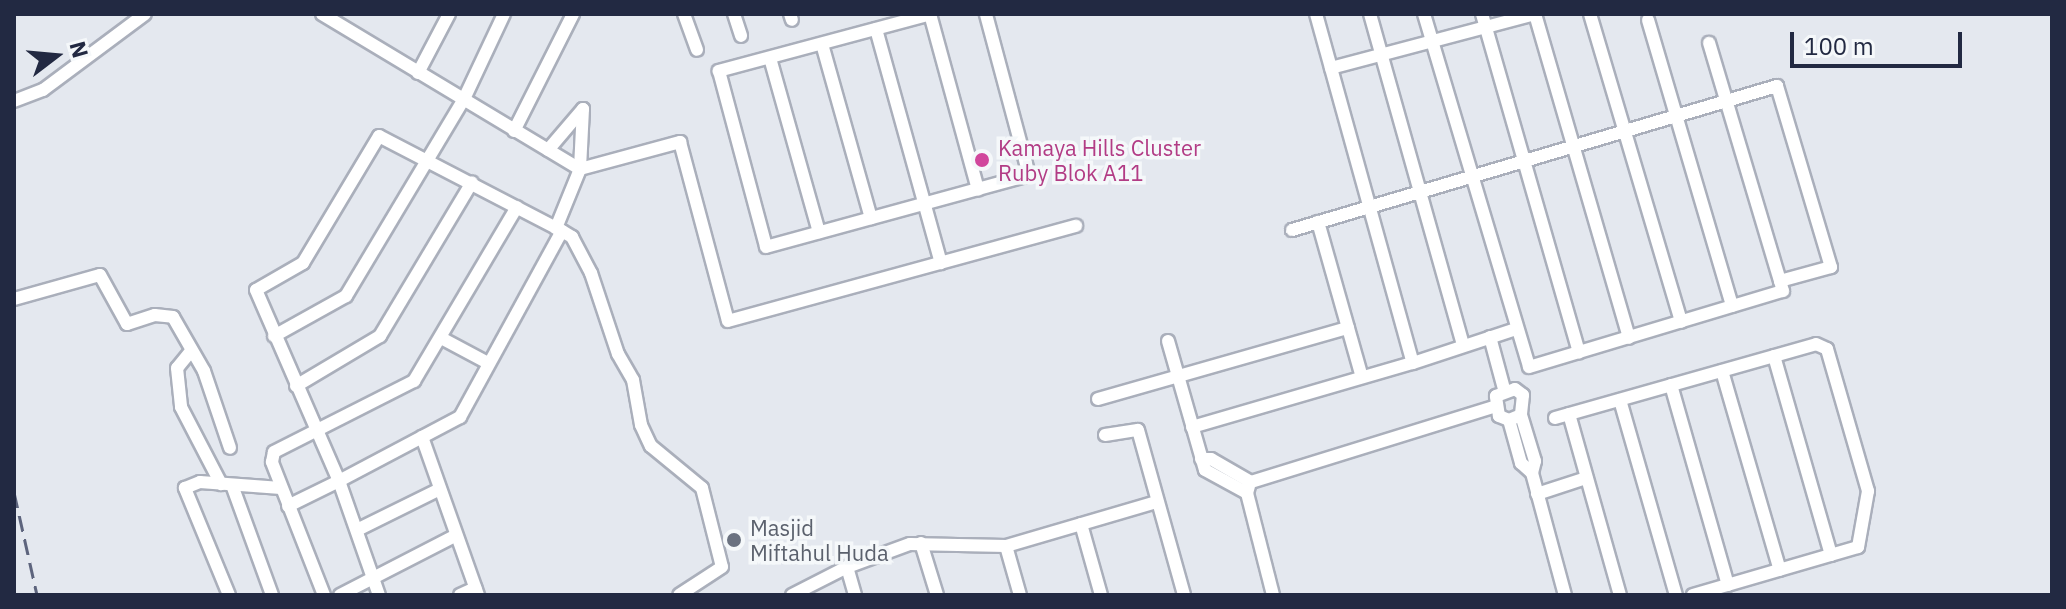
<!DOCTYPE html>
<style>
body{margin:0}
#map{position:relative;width:2066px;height:609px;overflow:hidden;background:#e4e8ef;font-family:"IBM Plex Sans",sans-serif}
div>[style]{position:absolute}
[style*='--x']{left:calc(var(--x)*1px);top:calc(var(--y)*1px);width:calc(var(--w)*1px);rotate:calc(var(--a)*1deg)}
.roads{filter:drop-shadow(2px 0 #aaafbb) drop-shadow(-2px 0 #aaafbb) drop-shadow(0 2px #aaafbb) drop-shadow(0 -2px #aaafbb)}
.minor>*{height:12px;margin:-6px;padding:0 6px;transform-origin:6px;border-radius:6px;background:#fff}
.rail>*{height:3px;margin-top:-1.5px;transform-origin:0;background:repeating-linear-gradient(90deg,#5d647d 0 16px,transparent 0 24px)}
.dots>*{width:22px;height:22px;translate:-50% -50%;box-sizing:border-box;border:4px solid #f5f8fa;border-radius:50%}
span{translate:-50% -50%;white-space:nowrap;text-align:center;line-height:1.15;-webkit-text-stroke:7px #f5f8fa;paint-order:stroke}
.hotel-label{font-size:22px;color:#b23c85}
.left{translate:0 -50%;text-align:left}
.worship-label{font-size:22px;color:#5b616d}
.frame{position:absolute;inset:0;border:16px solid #222942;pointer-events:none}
.north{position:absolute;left:16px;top:16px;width:80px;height:80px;-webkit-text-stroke:6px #f5f8fa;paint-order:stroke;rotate:74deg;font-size:22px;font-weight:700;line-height:32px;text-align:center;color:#222942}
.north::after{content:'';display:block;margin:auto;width:28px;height:36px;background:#222942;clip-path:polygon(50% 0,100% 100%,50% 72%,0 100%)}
.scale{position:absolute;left:1790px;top:32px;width:172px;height:36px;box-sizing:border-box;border:4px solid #222942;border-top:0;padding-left:10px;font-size:24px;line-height:28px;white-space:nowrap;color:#222942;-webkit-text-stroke:6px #f5f8fa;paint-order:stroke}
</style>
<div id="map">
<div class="roads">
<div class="minor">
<i style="--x:322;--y:14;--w:301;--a:31"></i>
<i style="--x:580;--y:169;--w:64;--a:112.1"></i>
<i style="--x:684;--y:14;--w:38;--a:70"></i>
<i style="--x:734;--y:14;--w:23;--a:72"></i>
<i style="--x:790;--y:14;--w:6;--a:72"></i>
<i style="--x:930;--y:14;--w:182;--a:74.7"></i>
<i style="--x:931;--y:14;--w:220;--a:165"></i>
<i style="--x:719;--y:71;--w:182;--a:75"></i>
<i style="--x:766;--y:247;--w:273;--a:-15.3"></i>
<i style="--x:1029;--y:175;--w:167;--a:-105"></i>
<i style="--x:1316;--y:14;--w:362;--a:74.5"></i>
<i style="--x:1413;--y:363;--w:108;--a:-18.3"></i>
<i style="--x:1370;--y:14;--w:344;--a:74.3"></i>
<i style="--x:1424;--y:14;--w:368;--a:73.4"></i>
<i style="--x:1529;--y:367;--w:265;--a:-16.7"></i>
<i style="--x:1783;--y:291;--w:259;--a:-106.6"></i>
<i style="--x:1482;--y:14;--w:352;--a:74"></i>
<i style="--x:1535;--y:14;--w:337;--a:73.8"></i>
<i style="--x:1590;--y:14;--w:321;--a:73.5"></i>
<i style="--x:1648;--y:20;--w:298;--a:73.6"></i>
<i style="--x:876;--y:29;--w:243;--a:74.5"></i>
<i style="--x:822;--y:44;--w:181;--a:74.3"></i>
<i style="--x:770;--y:58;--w:181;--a:74.3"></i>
<i style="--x:1331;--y:68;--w:211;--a:-14.8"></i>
<i style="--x:418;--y:73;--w:67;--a:-62.3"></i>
<i style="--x:14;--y:101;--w:31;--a:-21"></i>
<i style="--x:43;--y:90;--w:127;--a:-36.7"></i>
<i style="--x:583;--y:109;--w:60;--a:92.9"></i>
<i style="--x:580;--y:169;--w:104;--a:-15.1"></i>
<i style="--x:680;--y:142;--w:185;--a:75"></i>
<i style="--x:728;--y:321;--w:361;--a:-15.3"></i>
<i style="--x:514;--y:131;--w:131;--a:-63.2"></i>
<i style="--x:548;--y:150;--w:54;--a:-49.5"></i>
<i style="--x:1318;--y:222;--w:161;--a:74.2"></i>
<i style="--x:1292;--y:230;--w:506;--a:-16.54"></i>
<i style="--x:1777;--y:86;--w:189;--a:73.4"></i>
<i style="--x:1831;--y:267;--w:53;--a:164.6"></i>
<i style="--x:562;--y:231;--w:12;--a:31"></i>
<i style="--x:572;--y:237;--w:41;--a:62.2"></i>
<i style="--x:591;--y:273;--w:85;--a:71.6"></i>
<i style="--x:618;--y:354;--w:30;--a:60"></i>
<i style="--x:633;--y:380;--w:46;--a:79.9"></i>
<i style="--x:641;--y:425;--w:23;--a:65"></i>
<i style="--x:651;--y:446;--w:66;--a:39.5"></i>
<i style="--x:702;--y:488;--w:81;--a:75.8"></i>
<i style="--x:722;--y:567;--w:51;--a:146.9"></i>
<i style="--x:14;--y:299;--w:89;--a:-15.6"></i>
<i style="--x:100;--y:275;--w:56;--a:61.1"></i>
<i style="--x:127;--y:324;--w:29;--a:-18"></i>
<i style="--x:155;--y:315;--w:18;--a:6"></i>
<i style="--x:173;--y:317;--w:62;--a:60.1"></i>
<i style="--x:204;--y:371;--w:81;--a:71.3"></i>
<i style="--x:274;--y:336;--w:82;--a:-29.1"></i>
<i style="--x:346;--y:296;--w:230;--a:-59.1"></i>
<i style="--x:464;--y:99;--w:94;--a:-64.8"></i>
<i style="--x:1490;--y:337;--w:54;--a:74.9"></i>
<i style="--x:443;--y:339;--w:51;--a:28.1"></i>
<i style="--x:1168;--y:341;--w:134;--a:74"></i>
<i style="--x:1205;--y:470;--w:48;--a:28.7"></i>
<i style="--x:191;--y:351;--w:22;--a:129"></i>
<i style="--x:177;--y:368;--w:39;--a:84"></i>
<i style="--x:181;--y:407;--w:87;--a:62.5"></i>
<i style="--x:1774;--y:356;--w:207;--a:74"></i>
<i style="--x:1722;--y:371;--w:207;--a:73.8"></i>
<i style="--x:1671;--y:385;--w:208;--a:74.1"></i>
<i style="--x:296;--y:386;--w:98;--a:-30.8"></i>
<i style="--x:380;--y:336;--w:179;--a:-59.1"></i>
<i style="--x:1098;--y:399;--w:260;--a:-15.9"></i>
<i style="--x:1620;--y:400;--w:203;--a:74"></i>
<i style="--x:1569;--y:414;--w:188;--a:74.3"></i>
<i style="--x:1521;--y:415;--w:13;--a:157"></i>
<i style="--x:1509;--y:420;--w:11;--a:-158"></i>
<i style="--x:1499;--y:416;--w:20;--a:-99"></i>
<i style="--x:1496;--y:396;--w:20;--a:-20"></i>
<i style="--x:1515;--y:389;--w:10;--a:37"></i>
<i style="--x:1523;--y:395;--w:20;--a:96"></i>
<i style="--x:1521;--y:415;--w:48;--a:73.1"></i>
<i style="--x:1535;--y:461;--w:12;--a:104"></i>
<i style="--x:1532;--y:473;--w:126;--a:74.9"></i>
<i style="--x:1555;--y:418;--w:271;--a:-15.8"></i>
<i style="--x:1816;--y:344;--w:12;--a:24"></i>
<i style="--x:1827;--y:349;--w:148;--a:73.9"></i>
<i style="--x:1868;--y:491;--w:57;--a:100.1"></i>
<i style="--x:1858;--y:547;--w:172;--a:163.8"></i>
<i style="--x:1509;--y:420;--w:45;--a:74.4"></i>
<i style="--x:1521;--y:463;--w:15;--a:42"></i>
<i style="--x:1192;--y:427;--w:230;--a:-16.2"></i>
<i style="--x:1105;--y:435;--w:33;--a:-9"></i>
<i style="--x:1138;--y:430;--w:171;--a:74.4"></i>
<i style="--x:422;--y:437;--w:168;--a:70.5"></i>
<i style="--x:1201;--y:459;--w:10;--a:0"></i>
<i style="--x:1211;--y:459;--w:46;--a:29.9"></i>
<i style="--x:1251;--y:482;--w:254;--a:-17.2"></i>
<i style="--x:232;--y:485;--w:117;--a:70"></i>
<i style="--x:1249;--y:486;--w:7;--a:106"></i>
<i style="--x:1247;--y:493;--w:105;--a:75.7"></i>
<i style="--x:1537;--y:494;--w:52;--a:-18.1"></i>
<i style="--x:288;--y:506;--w:57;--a:-26.1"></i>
<i style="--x:339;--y:481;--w:137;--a:-27.9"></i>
<i style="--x:460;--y:417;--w:212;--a:-61.3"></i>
<i style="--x:562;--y:231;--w:206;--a:-152.6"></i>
<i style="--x:379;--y:136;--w:148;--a:120.9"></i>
<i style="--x:303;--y:263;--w:54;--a:150.1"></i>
<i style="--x:256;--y:290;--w:208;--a:66.5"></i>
<i style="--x:339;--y:481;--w:121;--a:70.7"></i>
<i style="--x:1081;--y:524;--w:74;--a:74.3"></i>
<i style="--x:357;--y:530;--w:90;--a:-26.3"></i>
<i style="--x:921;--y:543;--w:54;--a:72.9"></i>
<i style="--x:1006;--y:546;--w:51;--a:74.1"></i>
<i style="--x:847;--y:567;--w:29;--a:74"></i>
<i style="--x:229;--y:595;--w:116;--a:-112.4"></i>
<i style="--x:185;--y:488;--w:16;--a:-22"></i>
<i style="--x:200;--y:482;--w:81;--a:4.2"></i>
<i style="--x:324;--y:595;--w:143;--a:-111.4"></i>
<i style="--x:272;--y:462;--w:10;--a:-79"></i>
<i style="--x:274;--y:452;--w:157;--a:-26.9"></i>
<i style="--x:414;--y:381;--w:202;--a:-59.4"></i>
<i style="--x:340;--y:595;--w:127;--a:-27.2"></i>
<i style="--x:460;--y:595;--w:17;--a:-25"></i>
<i style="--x:792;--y:595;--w:62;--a:-27"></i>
<i style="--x:847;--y:567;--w:67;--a:-20.1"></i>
<i style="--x:910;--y:544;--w:96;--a:1.2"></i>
<i style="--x:1006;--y:546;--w:156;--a:-16.3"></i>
</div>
</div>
<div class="rail">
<i style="--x:14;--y:492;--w:106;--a:77.4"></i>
</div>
<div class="dots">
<i style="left:982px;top:160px;background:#d1479c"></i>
<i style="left:734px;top:540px;background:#6b7280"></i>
</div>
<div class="hotel-label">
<span class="left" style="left:998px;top:160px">Kamaya Hills Cluster<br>Ruby Blok A11</span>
</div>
<div class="worship-label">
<span class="left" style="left:750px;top:540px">Masjid<br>Miftahul Huda</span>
</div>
<div class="frame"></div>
<div class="north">N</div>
<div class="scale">100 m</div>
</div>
